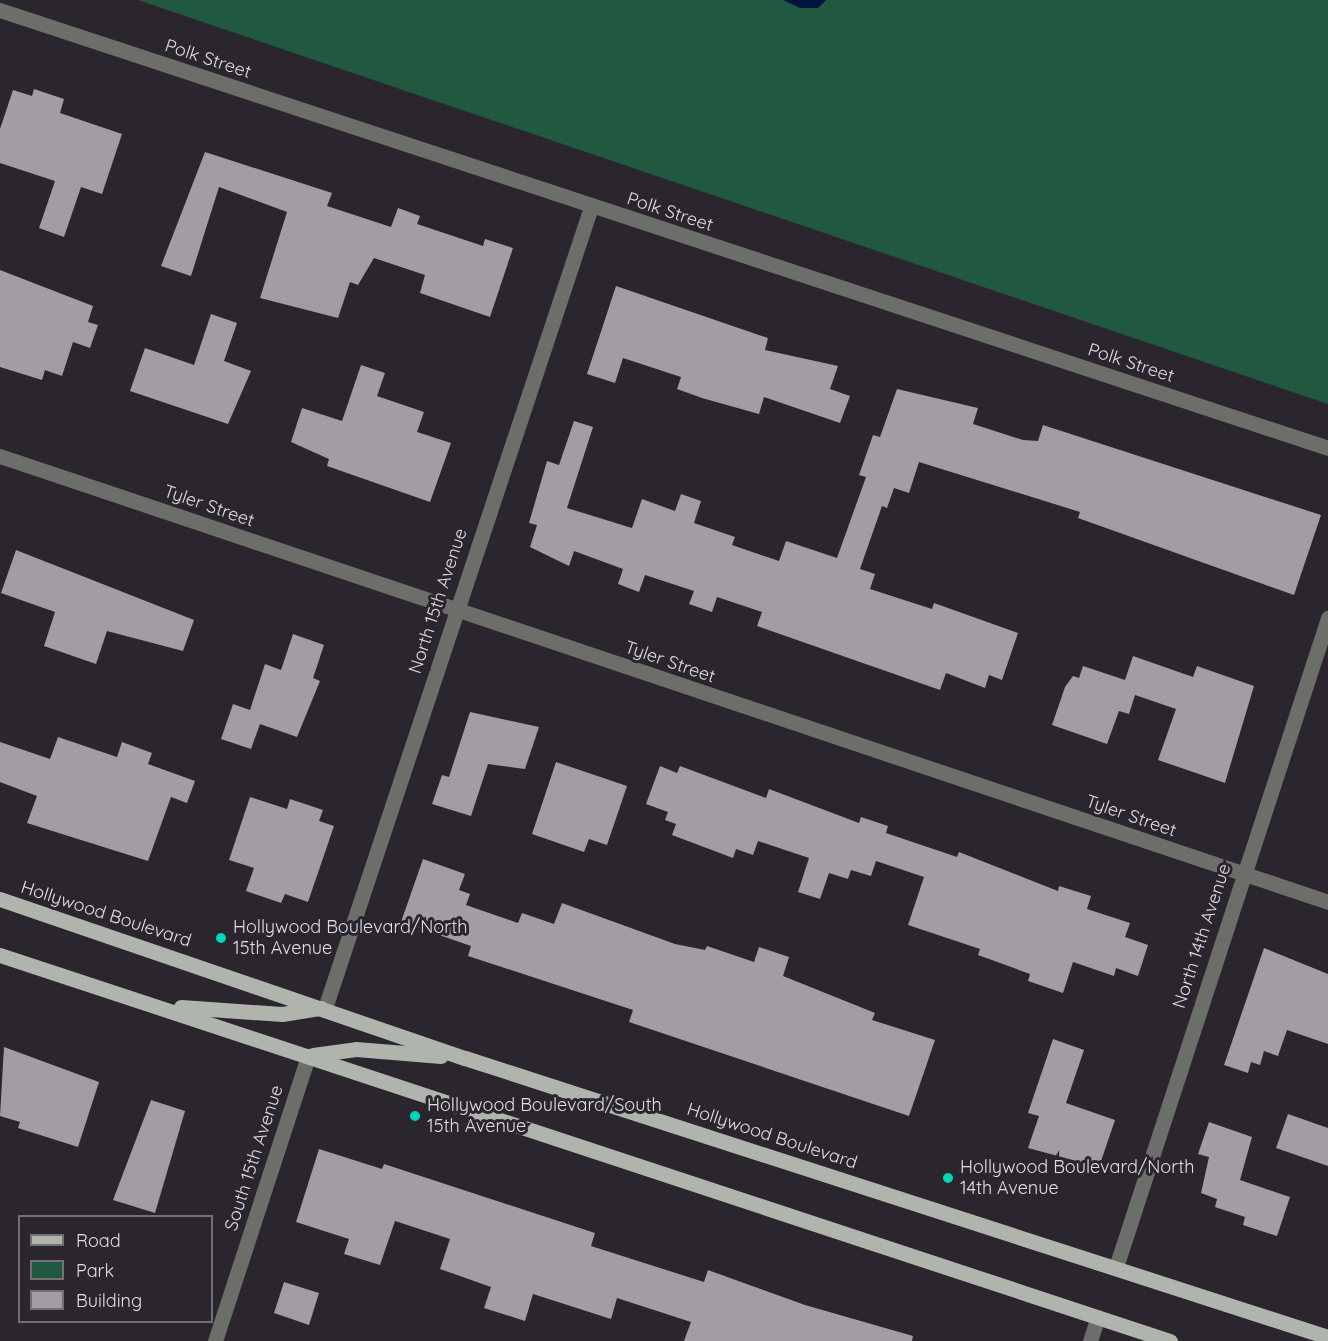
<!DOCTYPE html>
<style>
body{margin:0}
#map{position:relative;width:1328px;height:1341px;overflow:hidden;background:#2b262e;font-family:Quicksand,sans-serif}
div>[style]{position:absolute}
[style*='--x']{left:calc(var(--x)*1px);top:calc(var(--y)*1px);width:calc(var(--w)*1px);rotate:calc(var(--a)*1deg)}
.green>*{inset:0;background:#215940}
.water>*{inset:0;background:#00123d}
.building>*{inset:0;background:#a29ca5}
.minor>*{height:15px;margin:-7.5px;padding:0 7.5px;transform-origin:7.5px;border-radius:7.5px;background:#6c6e6a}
.major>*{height:15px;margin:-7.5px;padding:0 7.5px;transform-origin:7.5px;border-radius:7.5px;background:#afb4ac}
.dots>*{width:16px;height:16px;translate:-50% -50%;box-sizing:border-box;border:3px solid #2b262e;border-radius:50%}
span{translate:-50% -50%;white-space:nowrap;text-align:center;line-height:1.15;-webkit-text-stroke:6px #2b262e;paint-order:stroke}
.street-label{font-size:18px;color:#e0dde2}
.poi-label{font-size:18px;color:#e0dde2}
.left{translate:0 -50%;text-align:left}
.legend{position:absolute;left:18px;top:1215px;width:195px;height:108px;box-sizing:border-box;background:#2b262e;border:2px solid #736f76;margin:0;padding:8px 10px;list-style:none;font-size:18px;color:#e0dde2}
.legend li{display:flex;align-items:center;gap:12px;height:30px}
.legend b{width:30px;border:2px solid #736f76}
</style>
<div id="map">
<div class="green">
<i style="clip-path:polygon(138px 0,1328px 0,1328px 404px)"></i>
</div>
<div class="water">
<i style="clip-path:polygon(783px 0,826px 0,818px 8px,800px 8px)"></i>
</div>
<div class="building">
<i style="clip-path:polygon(34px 89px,64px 99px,60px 113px,122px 134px,102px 194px,81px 187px,64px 237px,39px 228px,55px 181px,0 163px,0 129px,13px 90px,32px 96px)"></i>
<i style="clip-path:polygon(205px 152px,332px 193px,327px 206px,391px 227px,398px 208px,420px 216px,417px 224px,483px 246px,485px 239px,513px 248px,490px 317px,420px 293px,425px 275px,374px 258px,358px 285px,350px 282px,338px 318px,260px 298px,287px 212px,219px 187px,191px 276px,161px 266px)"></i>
<i style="clip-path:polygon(0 270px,93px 306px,88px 322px,98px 325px,90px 348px,73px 342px,62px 376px,45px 370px,42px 380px,0 367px)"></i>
<i style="clip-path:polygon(616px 286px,768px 338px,765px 350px,838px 366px,830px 389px,850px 396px,840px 423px,764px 397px,759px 414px,702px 398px,677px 389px,681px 377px,623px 358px,615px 383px,587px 374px)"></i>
<i style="clip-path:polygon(211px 314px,237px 323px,224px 361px,251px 371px,228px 424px,130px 391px,145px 348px,194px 365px)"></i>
<i style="clip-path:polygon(361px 365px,385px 373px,377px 396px,424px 412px,417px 432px,451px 443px,430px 502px,327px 466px,329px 459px,291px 442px,302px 408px,342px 421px)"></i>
<i style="clip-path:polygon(897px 389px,978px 408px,973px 424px,1023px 440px,1038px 441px,1043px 425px,1321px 515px,1294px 595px,1078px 518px,1080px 512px,919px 462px,909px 493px,894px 488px,887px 508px,882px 506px,860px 569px,875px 574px,870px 589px,932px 609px,934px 603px,1018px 633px,1002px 680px,989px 675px,985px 688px,946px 673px,940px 690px,757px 626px,762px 612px,717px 597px,712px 612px,689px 604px,694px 591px,645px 575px,639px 592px,618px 584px,623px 569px,574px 551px,569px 566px,530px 547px,537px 525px,529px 523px,547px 461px,559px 465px,574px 421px,593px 427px,567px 508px,632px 528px,642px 499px,675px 511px,681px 494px,701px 501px,694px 523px,735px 537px,732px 545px,779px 561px,786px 541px,837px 558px,866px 477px,859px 475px,873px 435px,880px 437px)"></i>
<i style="clip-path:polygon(16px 550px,194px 620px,183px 651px,107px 631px,96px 664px,44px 646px,55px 612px,1px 593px)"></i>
<i style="clip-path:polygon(293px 634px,324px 645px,313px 678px,320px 681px,297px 737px,260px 724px,251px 749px,221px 739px,233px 704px,250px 710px,265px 664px,281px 670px)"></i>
<i style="clip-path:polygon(1133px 656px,1193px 677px,1197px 666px,1254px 686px,1225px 783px,1158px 760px,1176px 709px,1135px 695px,1129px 714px,1119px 711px,1107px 744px,1052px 725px,1065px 687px,1073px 676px,1079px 678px,1083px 666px,1125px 680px)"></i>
<i style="clip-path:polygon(470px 712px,539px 727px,525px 769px,488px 764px,471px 816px,432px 804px,442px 775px,449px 777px)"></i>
<i style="clip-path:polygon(58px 737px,117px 757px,122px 742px,152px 753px,148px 764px,195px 781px,187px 803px,171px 797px,148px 861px,27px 823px,37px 796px,0 782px,0 742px,50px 759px)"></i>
<i style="clip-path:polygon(556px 762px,627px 786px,607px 845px,589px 839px,584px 852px,532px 834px)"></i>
<i style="clip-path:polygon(660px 766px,677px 773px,680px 766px,766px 798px,769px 789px,859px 823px,861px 817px,888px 826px,886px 833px,957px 857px,959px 852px,1058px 891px,1059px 886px,1091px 896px,1087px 909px,1130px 923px,1125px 937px,1148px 945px,1138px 976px,1116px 968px,1114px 976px,1073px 962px,1063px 993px,1028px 981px,1030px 974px,978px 955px,980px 949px,908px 925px,924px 877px,876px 861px,871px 876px,851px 870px,848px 879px,829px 873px,820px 899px,798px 892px,809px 858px,758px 841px,753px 855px,736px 849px,733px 858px,672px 835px,676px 824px,665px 820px,668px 812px,646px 804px)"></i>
<i style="clip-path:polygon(250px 797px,287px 809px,290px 799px,323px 810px,319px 821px,334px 826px,308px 902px,285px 894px,281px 903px,246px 891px,254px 868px,229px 860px)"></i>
<i style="clip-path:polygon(423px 859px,465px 874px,459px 890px,470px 894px,466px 905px,518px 923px,522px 913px,554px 924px,562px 903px,675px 944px,705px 950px,707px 946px,754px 962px,759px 947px,789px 957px,783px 976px,875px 1013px,872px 1020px,935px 1040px,909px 1116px,629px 1022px,633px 1010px,468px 956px,471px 946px,401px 922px)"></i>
<i style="clip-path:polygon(1264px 948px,1328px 974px,1328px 1044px,1287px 1030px,1278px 1056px,1264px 1051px,1260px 1065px,1251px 1062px,1248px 1073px,1224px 1065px)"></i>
<i style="clip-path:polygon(1053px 1039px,1084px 1050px,1066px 1103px,1115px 1120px,1099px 1167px,1028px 1148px,1039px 1116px,1028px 1113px)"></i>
<i style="clip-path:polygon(4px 1047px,99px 1082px,78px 1147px,18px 1128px,20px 1122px,0 1116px)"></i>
<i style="clip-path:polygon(151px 1100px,185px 1111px,155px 1213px,113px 1200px)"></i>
<i style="clip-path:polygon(1288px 1114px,1328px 1128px,1328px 1166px,1276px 1148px)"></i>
<i style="clip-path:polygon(1209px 1122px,1252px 1137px,1240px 1180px,1290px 1197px,1277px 1236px,1243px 1225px,1245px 1217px,1215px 1207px,1217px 1199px,1201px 1193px,1209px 1157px,1198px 1154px)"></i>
<i style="clip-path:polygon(319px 1149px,382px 1169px,384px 1164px,595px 1233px,591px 1246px,704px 1282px,708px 1270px,805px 1305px,913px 1336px,912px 1341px,684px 1341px,691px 1322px,617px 1298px,611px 1319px,533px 1294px,525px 1321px,484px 1308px,491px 1287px,440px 1269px,450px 1239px,395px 1221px,380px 1265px,344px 1254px,349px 1239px,296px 1222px)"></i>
<i style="clip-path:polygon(284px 1282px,319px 1293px,309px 1325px,274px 1313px)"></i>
</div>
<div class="minor">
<i style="--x:0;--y:10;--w:1398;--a:18.25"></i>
<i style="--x:0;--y:456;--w:1401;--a:18.56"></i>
<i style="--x:325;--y:1008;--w:844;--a:-71.63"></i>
<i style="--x:1116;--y:1267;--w:683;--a:-71.91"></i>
<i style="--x:215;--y:1341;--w:300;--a:-71.9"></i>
<i style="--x:1090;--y:1341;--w:25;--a:-72"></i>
</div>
<div class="major">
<i style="--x:0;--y:899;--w:491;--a:18.9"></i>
<i style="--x:465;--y:1058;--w:907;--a:17.92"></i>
<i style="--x:0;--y:955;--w:1232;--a:18.26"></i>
<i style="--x:181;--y:1007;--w:101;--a:4"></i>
<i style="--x:282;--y:1014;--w:39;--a:-9"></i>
<i style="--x:313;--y:1055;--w:43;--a:-7.9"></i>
<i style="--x:356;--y:1049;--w:85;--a:4.7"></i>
</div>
<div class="dots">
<i style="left:221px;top:938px;background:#00d5b7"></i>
<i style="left:415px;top:1116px;background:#00d5b7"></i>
<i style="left:948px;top:1178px;background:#00d5b7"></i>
</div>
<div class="street-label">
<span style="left:208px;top:59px;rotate:18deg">Polk Street</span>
<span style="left:670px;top:212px;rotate:18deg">Polk Street</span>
<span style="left:1131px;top:363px;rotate:18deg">Polk Street</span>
<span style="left:209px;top:506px;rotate:19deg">Tyler Street</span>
<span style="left:438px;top:601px;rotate:-72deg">North 15th Avenue</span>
<span style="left:670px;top:662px;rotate:19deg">Tyler Street</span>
<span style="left:1131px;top:816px;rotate:19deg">Tyler Street</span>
<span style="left:106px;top:914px;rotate:18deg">Hollywood Boulevard</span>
<span style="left:1202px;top:936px;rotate:-72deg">North 14th Avenue</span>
<span style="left:772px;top:1136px;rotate:18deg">Hollywood Boulevard</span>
<span style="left:254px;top:1158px;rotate:-72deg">South 15th Avenue</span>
</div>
<div class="poi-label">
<span class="left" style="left:233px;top:938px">Hollywood Boulevard/North<br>15th Avenue</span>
<span class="left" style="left:427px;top:1116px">Hollywood Boulevard/South<br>15th Avenue</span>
<span class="left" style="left:960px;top:1178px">Hollywood Boulevard/North<br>14th Avenue</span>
</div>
<ul class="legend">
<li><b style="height:8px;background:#afb4ac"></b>Road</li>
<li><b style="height:16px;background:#215940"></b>Park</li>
<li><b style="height:16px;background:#a29ca5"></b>Building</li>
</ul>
</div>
